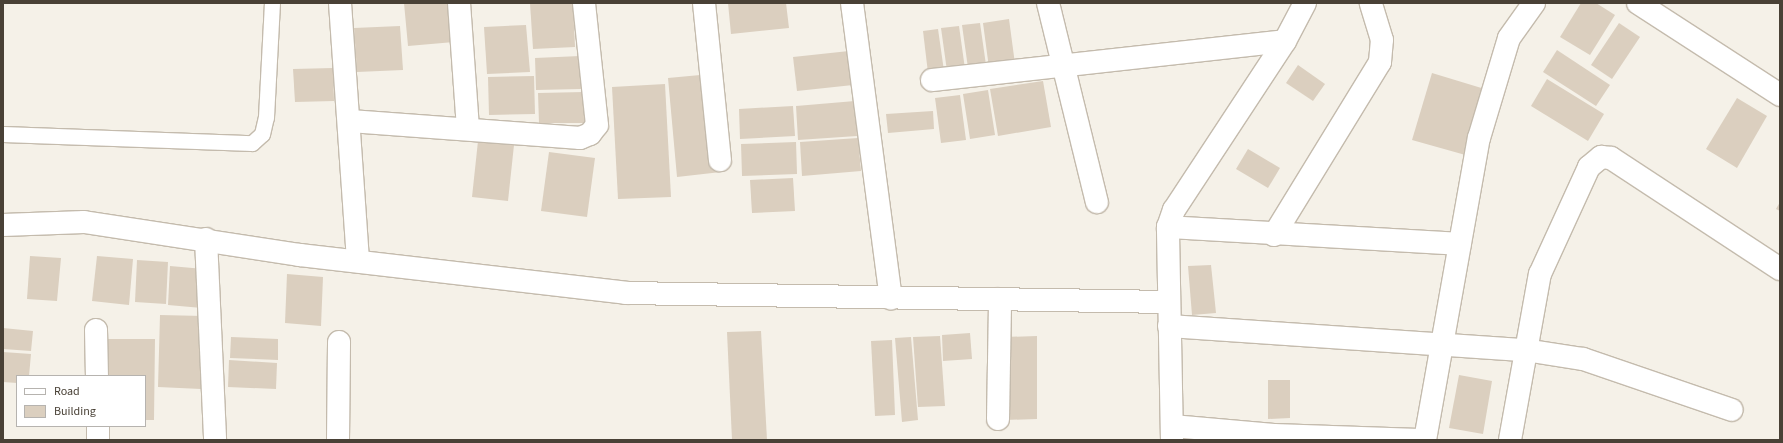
<!DOCTYPE html>
<style>
body{margin:0}
#map{position:relative;width:1783px;height:443px;overflow:hidden;background:#f5f1e8;font-family:"Source Sans 3",sans-serif}
div>[style]{position:absolute}
[style*='--x']{left:calc(var(--x)*1px);top:calc(var(--y)*1px);width:calc(var(--w)*1px);rotate:calc(var(--a)*1deg)}
.building>*{inset:0;background:#dbcfbf}
.roads{filter:drop-shadow(1px 0 #c4bbad) drop-shadow(-1px 0 #c4bbad) drop-shadow(0 1px #c4bbad) drop-shadow(0 -1px #c4bbad)}
.lane>*{height:15px;margin:-7.5px;padding:0 7.5px;transform-origin:7.5px;border-radius:7.5px;background:#fff}
.street>*{height:22px;margin:-11px;padding:0 11px;transform-origin:11px;border-radius:11px;background:#fff}
span{translate:-50% -50%;white-space:nowrap;text-align:center;line-height:1.15;-webkit-text-stroke:3.5px #fff;paint-order:stroke}
.frame{position:absolute;inset:0;border:4px solid #494136;pointer-events:none}
.legend{position:absolute;left:16px;top:375px;width:130px;height:52px;box-sizing:border-box;background:#fff;border:1px solid #b6b3af;margin:0;padding:5px 7px;list-style:none;font-size:12px;color:#494136}
.legend li{display:flex;align-items:center;gap:8px;height:20px}
.legend b{width:20px;border:1px solid #b6b3af}
</style>
<div id="map">
<div class="building">
<i style="clip-path:polygon(404px 3px,450px 3px,454px 42px,408px 46px)"></i>
<i style="clip-path:polygon(530px 3px,573px 3px,575px 47px,533px 49px)"></i>
<i style="clip-path:polygon(728px 3px,786px 3px,789px 28px,731px 34px)"></i>
<i style="clip-path:polygon(1581px 3px,1596px 3px,1615px 15px,1590px 55px,1560px 37px)"></i>
<i style="clip-path:polygon(1009px 19px,1015px 64px,989px 68px,983px 23px)"></i>
<i style="clip-path:polygon(980px 23px,986px 65px,968px 68px,962px 25px)"></i>
<i style="clip-path:polygon(1619px 23px,1640px 37px,1612px 79px,1591px 65px)"></i>
<i style="clip-path:polygon(526px 25px,530px 72px,487px 74px,484px 27px)"></i>
<i style="clip-path:polygon(400px 26px,403px 70px,357px 72px,354px 28px)"></i>
<i style="clip-path:polygon(959px 26px,965px 69px,947px 71px,941px 28px)"></i>
<i style="clip-path:polygon(938px 29px,944px 71px,928px 73px,923px 31px)"></i>
<i style="clip-path:polygon(1557px 50px,1610px 85px,1596px 106px,1543px 72px)"></i>
<i style="clip-path:polygon(849px 51px,853px 85px,797px 91px,793px 57px)"></i>
<i style="clip-path:polygon(580px 56px,581px 89px,536px 90px,535px 58px)"></i>
<i style="clip-path:polygon(1298px 65px,1325px 84px,1313px 101px,1286px 83px)"></i>
<i style="clip-path:polygon(333px 68px,334px 101px,295px 102px,293px 69px)"></i>
<i style="clip-path:polygon(1432px 73px,1488px 90px,1469px 156px,1412px 140px)"></i>
<i style="clip-path:polygon(711px 74px,721px 172px,677px 177px,668px 78px)"></i>
<i style="clip-path:polygon(534px 76px,535px 114px,489px 115px,488px 77px)"></i>
<i style="clip-path:polygon(1547px 79px,1604px 114px,1588px 141px,1531px 106px)"></i>
<i style="clip-path:polygon(1043px 81px,1051px 127px,998px 136px,990px 89px)"></i>
<i style="clip-path:polygon(665px 84px,671px 197px,618px 199px,612px 87px)"></i>
<i style="clip-path:polygon(988px 90px,995px 135px,970px 139px,963px 94px)"></i>
<i style="clip-path:polygon(584px 92px,584px 123px,539px 123px,538px 93px)"></i>
<i style="clip-path:polygon(960px 95px,966px 140px,941px 143px,935px 98px)"></i>
<i style="clip-path:polygon(1737px 98px,1767px 116px,1737px 168px,1706px 149px)"></i>
<i style="clip-path:polygon(855px 101px,857px 136px,798px 140px,796px 106px)"></i>
<i style="clip-path:polygon(793px 106px,795px 136px,740px 139px,739px 109px)"></i>
<i style="clip-path:polygon(933px 111px,934px 129px,888px 133px,886px 114px)"></i>
<i style="clip-path:polygon(858px 138px,861px 171px,802px 176px,800px 142px)"></i>
<i style="clip-path:polygon(478px 141px,514px 145px,508px 201px,472px 197px)"></i>
<i style="clip-path:polygon(796px 142px,797px 174px,742px 176px,741px 144px)"></i>
<i style="clip-path:polygon(1248px 149px,1280px 168px,1268px 188px,1236px 169px)"></i>
<i style="clip-path:polygon(549px 152px,595px 158px,587px 217px,541px 211px)"></i>
<i style="clip-path:polygon(793px 178px,795px 211px,752px 213px,750px 180px)"></i>
<i style="clip-path:polygon(1780px 202px,1780px 211px,1776px 209px)"></i>
<i style="clip-path:polygon(30px 256px,61px 258px,57px 301px,27px 299px)"></i>
<i style="clip-path:polygon(97px 256px,133px 259px,129px 305px,92px 301px)"></i>
<i style="clip-path:polygon(137px 260px,168px 262px,166px 304px,135px 302px)"></i>
<i style="clip-path:polygon(1211px 265px,1216px 313px,1192px 315px,1188px 266px)"></i>
<i style="clip-path:polygon(170px 266px,204px 269px,202px 308px,168px 305px)"></i>
<i style="clip-path:polygon(287px 274px,323px 277px,321px 326px,285px 323px)"></i>
<i style="clip-path:polygon(160px 315px,203px 316px,201px 389px,158px 387px)"></i>
<i style="clip-path:polygon(3px 328px,33px 331px,31px 351px,3px 349px)"></i>
<i style="clip-path:polygon(761px 331px,767px 440px,732px 440px,727px 332px)"></i>
<i style="clip-path:polygon(970px 333px,972px 359px,943px 361px,942px 335px)"></i>
<i style="clip-path:polygon(940px 336px,945px 406px,918px 407px,913px 337px)"></i>
<i style="clip-path:polygon(1037px 336px,1037px 419px,1005px 420px,1004px 337px)"></i>
<i style="clip-path:polygon(231px 337px,278px 339px,278px 360px,230px 358px)"></i>
<i style="clip-path:polygon(911px 337px,918px 420px,902px 422px,895px 338px)"></i>
<i style="clip-path:polygon(108px 339px,155px 339px,154px 420px,145px 420px,145px 376px,108px 376px)"></i>
<i style="clip-path:polygon(892px 340px,895px 415px,875px 416px,871px 341px)"></i>
<i style="clip-path:polygon(3px 352px,31px 354px,29px 376px,17px 376px,17px 383px,3px 382px)"></i>
<i style="clip-path:polygon(229px 360px,277px 363px,276px 389px,228px 387px)"></i>
<i style="clip-path:polygon(1459px 375px,1492px 381px,1483px 434px,1449px 428px)"></i>
<i style="clip-path:polygon(1268px 380px,1290px 380px,1290px 418px,1268px 419px)"></i>
</div>
<div class="roads">
<div class="lane">
<i style="--x:3;--y:134;--w:249;--a:2.1"></i>
<i style="--x:252;--y:143;--w:13;--a:-42"></i>
<i style="--x:262;--y:134;--w:17;--a:-77"></i>
<i style="--x:266;--y:117;--w:114;--a:-87"></i>
</div>
<div class="street">
<i style="--x:340;--y:3;--w:259;--a:86"></i>
<i style="--x:459;--y:3;--w:126;--a:85.9"></i>
<i style="--x:704;--y:3;--w:158;--a:84.2"></i>
<i style="--x:852;--y:3;--w:298;--a:82.5"></i>
<i style="--x:1048;--y:3;--w:205;--a:76.2"></i>
<i style="--x:1638;--y:3;--w:169;--a:32.9"></i>
<i style="--x:932;--y:80;--w:355;--a:-6.3"></i>
<i style="--x:350;--y:121;--w:231;--a:4.2"></i>
<i style="--x:580;--y:138;--w:11;--a:-22"></i>
<i style="--x:590;--y:134;--w:11;--a:-52"></i>
<i style="--x:597;--y:125;--w:123;--a:-96.1"></i>
<i style="--x:3;--y:225;--w:81;--a:-2.1"></i>
<i style="--x:84;--y:222;--w:219;--a:8.7"></i>
<i style="--x:300;--y:255;--w:328;--a:6.6"></i>
<i style="--x:626;--y:293;--w:543;--a:0.95"></i>
<i style="--x:1168;--y:227;--w:292;--a:3.3"></i>
<i style="--x:1274;--y:235;--w:203;--a:-58.5"></i>
<i style="--x:1380;--y:62;--w:22;--a:-85"></i>
<i style="--x:1382;--y:40;--w:39;--a:-107"></i>
<i style="--x:206;--y:239;--w:201;--a:87.4"></i>
<i style="--x:1169;--y:326;--w:357;--a:3.9"></i>
<i style="--x:1525;--y:350;--w:59;--a:8.8"></i>
<i style="--x:1583;--y:359;--w:157;--a:18.9"></i>
<i style="--x:96;--y:330;--w:46;--a:88.8"></i>
<i style="--x:998;--y:419;--w:120;--a:-89"></i>
<i style="--x:98;--y:426;--w:14;--a:90"></i>
<i style="--x:1172;--y:426;--w:102;--a:5"></i>
<i style="--x:1274;--y:435;--w:145;--a:2"></i>
<i style="--x:338;--y:440;--w:98;--a:-89.4"></i>
<i style="--x:1172;--y:440;--w:213;--a:-91.1"></i>
<i style="--x:1168;--y:227;--w:18;--a:-71"></i>
<i style="--x:1174;--y:210;--w:202;--a:-56.7"></i>
<i style="--x:1285;--y:41;--w:43;--a:-62.2"></i>
<i style="--x:1425;--y:440;--w:307;--a:-79.9"></i>
<i style="--x:1479;--y:138;--w:104;--a:-73.3"></i>
<i style="--x:1509;--y:38;--w:43;--a:-54.5"></i>
<i style="--x:1510;--y:440;--w:169;--a:-79.8"></i>
<i style="--x:1540;--y:274;--w:118;--a:-65.4"></i>
<i style="--x:1589;--y:167;--w:16;--a:-40"></i>
<i style="--x:1601;--y:157;--w:10;--a:6"></i>
<i style="--x:1611;--y:158;--w:202;--a:33.3"></i>
</div>
</div>
<div class="frame"></div>
<ul class="legend">
<li><b style="height:5px;background:#fff"></b>Road</li>
<li><b style="height:11px;background:#dbcfbf"></b>Building</li>
</ul>
</div>
